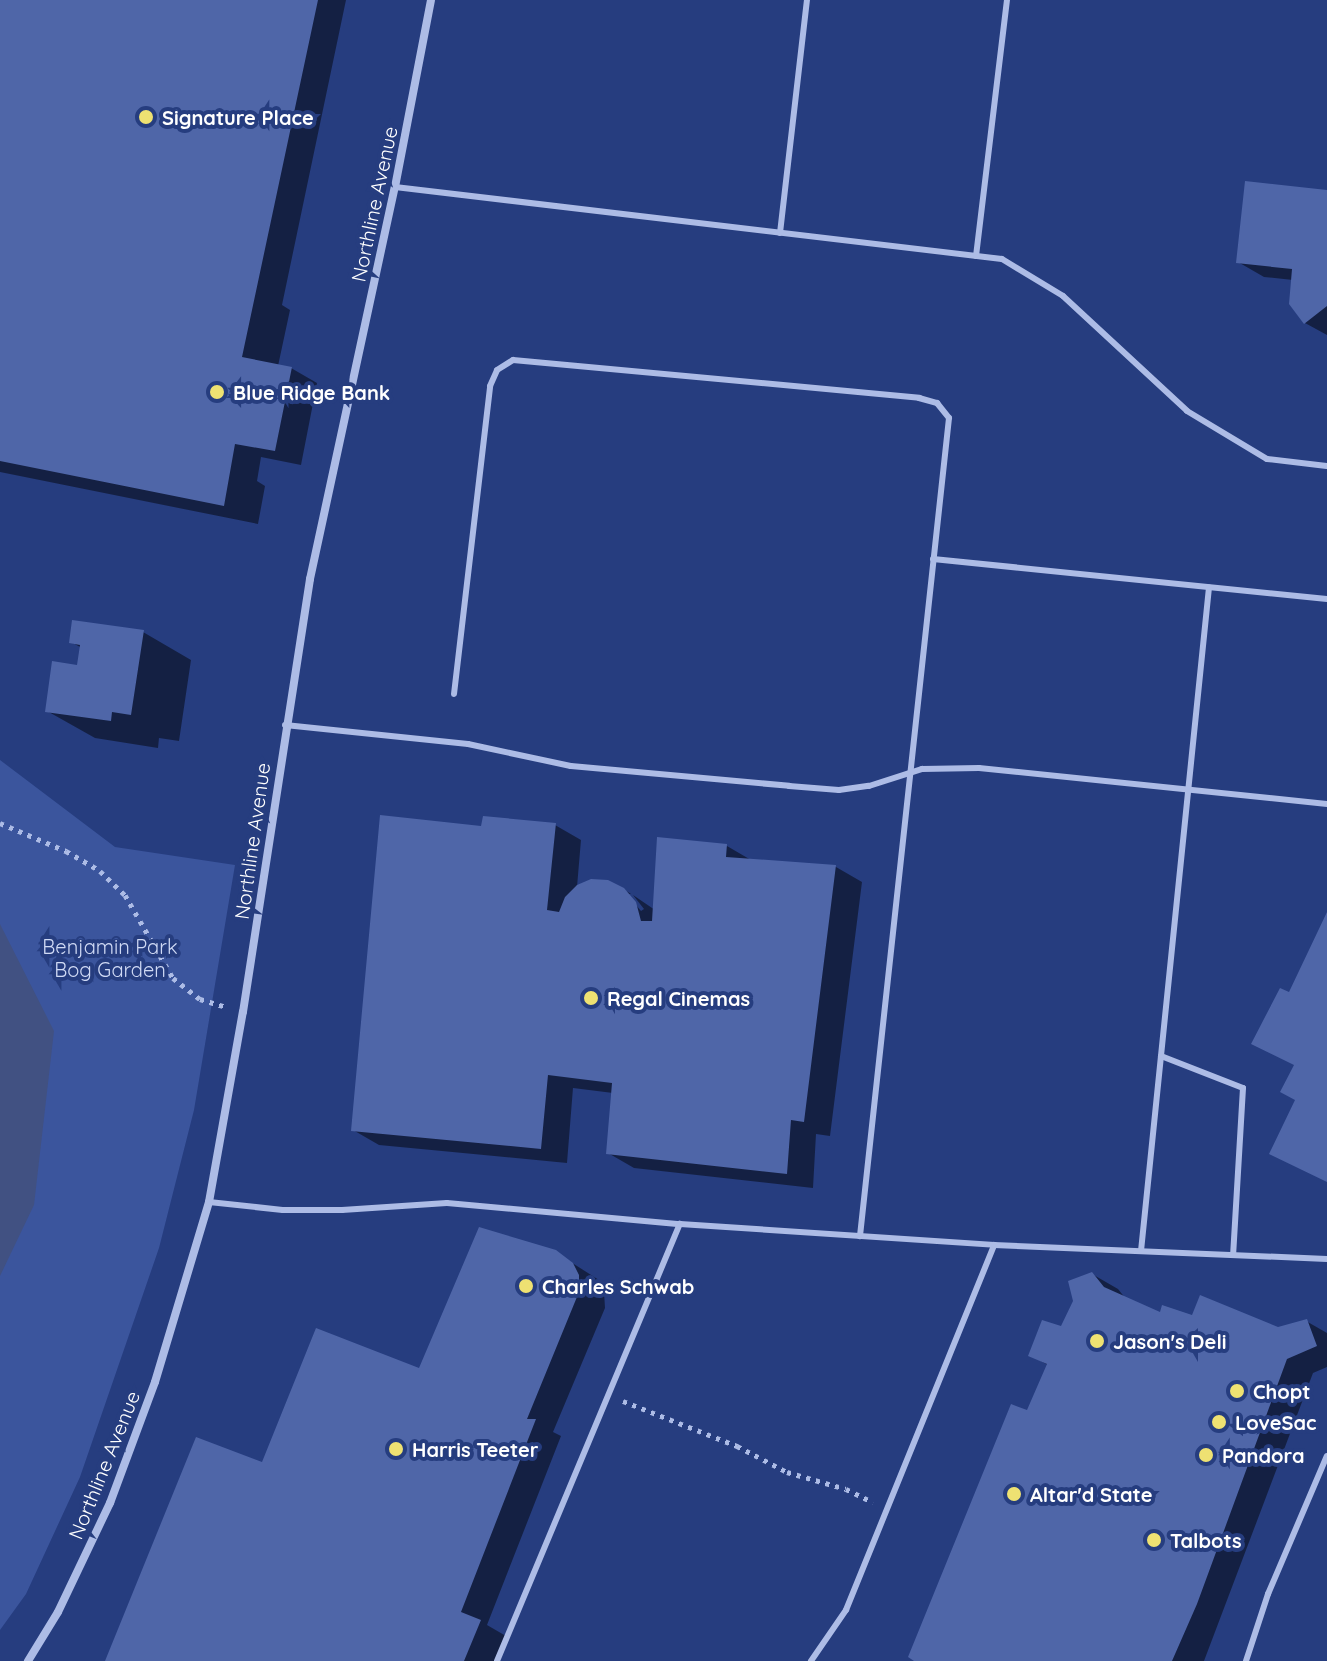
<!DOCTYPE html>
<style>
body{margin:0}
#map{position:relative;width:1327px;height:1661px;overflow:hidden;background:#263d7f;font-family:Quicksand,sans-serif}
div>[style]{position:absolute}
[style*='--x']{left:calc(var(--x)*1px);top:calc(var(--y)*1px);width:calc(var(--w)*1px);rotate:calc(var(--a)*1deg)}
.green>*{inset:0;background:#3b559d}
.water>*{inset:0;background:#415182}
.shadow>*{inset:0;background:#0007}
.building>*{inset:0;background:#4f66a8}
.path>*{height:5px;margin-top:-2.5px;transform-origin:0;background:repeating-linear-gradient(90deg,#adbce6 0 4px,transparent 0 10px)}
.service>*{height:6px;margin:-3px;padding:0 3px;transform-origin:3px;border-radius:3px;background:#adbce6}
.minor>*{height:8px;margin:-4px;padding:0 4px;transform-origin:4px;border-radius:4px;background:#adbce6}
.dots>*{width:22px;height:22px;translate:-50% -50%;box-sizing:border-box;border:4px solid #263d7f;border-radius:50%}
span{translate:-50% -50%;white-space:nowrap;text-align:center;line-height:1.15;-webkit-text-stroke:8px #263d7f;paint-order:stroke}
.poi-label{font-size:20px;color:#fff;font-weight:700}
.left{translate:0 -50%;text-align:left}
.street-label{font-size:20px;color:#fff}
.park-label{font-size:20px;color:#d0daf5}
</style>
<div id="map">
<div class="green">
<i style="clip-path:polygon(0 760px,115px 847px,235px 865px,194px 1110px,159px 1248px,80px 1477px,26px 1594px,0 1630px)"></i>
</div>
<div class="water">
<i style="clip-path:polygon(0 924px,54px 1031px,34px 1205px,0 1276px)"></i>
</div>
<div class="shadow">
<i style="clip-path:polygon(0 0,346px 0,282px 305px,290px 310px,278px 366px,291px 368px,317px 383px,301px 465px,261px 457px,257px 481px,265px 486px,258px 524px,0 472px)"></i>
<i style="clip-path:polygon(1327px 192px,1327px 335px,1305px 323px,1293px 280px,1264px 277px,1238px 262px)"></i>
<i style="clip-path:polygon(143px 632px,191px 660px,179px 741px,159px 738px,158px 748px,95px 738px,47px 711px,79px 667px,82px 648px,71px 642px)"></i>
<i style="clip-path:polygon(555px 825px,581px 840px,577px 887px,623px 889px,631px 894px,627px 894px,641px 911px,644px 909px,633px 895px,655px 910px,727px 846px,751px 860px,836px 867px,862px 882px,830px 1136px,816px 1134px,813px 1188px,634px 1168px,608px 1153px,613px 1093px,573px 1088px,567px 1163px,379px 1145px,353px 1130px,483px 829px)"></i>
<i style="clip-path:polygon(555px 1252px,599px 1280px,604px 1291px,605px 1308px,553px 1432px,561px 1436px,487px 1625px,506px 1636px,495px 1661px,107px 1661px,263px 1464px,420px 1370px)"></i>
<i style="clip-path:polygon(1092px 1274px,1118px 1289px,1126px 1299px,1161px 1315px,1278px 1329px,1306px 1321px,1327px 1333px,1327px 1367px,1313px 1373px,1204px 1661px,916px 1661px,1048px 1365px,1030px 1355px,1062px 1329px)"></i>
</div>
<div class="building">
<i style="clip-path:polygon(0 0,318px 0,242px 357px,292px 367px,275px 451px,235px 444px,224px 506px,0 461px)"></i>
<i style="clip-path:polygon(1245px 181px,1327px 190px,1327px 306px,1304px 324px,1289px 304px,1292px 269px,1236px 263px)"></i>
<i style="clip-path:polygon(72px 620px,144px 630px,131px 715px,112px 712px,111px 721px,45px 712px,52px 661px,77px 665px,80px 645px,69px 643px)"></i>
<i style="clip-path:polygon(380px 815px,481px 826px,483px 816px,556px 823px,547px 910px,559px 912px,565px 897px,577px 885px,591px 879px,608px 880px,624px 888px,636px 902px,641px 921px,652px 921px,657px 837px,727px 844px,726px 857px,836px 865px,804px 1122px,791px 1120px,787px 1174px,606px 1154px,612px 1083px,548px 1075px,541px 1149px,351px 1131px)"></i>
<i style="clip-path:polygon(1327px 912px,1327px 1182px,1269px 1154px,1295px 1100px,1280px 1092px,1294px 1065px,1251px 1044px,1280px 988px,1289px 992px)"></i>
<i style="clip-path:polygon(479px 1227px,556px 1250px,573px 1263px,579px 1275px,579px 1292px,527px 1419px,536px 1419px,461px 1612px,481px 1620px,464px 1661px,105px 1661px,196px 1437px,262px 1462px,316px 1328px,419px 1368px)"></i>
<i style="clip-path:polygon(1092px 1272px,1104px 1287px,1160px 1312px,1162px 1305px,1192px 1315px,1200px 1295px,1278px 1327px,1307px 1319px,1317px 1346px,1287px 1359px,1197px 1604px,1172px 1661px,914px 1661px,908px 1657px,1011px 1404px,1027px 1410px,1047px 1364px,1028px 1356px,1042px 1320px,1061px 1326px,1073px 1301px,1068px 1281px)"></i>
</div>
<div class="path">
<i style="--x:0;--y:823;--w:72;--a:23"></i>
<i style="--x:66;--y:851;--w:39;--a:30"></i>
<i style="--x:100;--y:871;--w:35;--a:44"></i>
<i style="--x:125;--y:895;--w:96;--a:60"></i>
<i style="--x:173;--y:978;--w:34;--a:38"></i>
<i style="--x:200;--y:999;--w:28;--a:17"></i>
<i style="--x:623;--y:1401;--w:123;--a:21.5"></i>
<i style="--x:737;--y:1446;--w:56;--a:27.5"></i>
<i style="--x:787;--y:1472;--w:61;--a:16.1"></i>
<i style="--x:846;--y:1489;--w:30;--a:26"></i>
</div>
<div class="service">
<i style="--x:395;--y:187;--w:611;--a:6.76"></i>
<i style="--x:1002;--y:259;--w:71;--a:31.2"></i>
<i style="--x:1063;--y:296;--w:169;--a:42.8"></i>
<i style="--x:1187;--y:411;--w:93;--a:31"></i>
<i style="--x:1267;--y:459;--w:60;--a:6.7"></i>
<i style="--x:780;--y:233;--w:235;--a:-83.4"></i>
<i style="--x:976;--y:256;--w:258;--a:-83.1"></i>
<i style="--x:933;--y:559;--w:396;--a:5.8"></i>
<i style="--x:454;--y:694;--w:310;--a:-83.3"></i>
<i style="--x:490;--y:386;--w:17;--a:-66"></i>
<i style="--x:497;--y:370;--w:19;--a:-32"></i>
<i style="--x:513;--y:360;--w:408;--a:5.3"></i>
<i style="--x:919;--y:398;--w:19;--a:16"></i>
<i style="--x:937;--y:403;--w:19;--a:51"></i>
<i style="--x:949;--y:418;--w:823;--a:96.21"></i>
<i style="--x:285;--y:725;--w:184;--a:5.9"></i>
<i style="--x:468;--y:744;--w:105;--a:12.1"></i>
<i style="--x:571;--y:766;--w:219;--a:5.2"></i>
<i style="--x:789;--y:786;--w:50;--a:4.6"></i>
<i style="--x:839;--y:790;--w:30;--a:-8"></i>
<i style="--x:869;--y:786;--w:56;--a:-17.8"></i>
<i style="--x:922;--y:769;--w:57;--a:-1"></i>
<i style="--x:979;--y:768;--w:350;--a:5.9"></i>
<i style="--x:1161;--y:1056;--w:88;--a:21.3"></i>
<i style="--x:1243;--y:1088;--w:167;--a:93.4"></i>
<i style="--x:209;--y:1202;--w:74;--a:6.2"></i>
<i style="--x:283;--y:1210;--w:59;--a:0"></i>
<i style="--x:342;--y:1210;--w:105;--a:-3.8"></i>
<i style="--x:447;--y:1203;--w:234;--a:5.2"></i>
<i style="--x:1141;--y:1251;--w:667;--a:-84.15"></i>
<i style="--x:497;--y:1661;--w:474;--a:-67.3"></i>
<i style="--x:680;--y:1224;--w:315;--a:3.8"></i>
<i style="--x:811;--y:1661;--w:62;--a:-55.5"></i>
<i style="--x:846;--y:1610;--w:394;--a:-67.9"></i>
<i style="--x:994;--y:1245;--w:333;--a:2.4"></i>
<i style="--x:1246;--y:1661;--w:71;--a:-71.8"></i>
<i style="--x:1268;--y:1594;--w:150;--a:-66.9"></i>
</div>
<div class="minor">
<i style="--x:28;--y:1661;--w:57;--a:-58.5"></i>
<i style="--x:58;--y:1612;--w:121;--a:-64.5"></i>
<i style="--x:110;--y:1503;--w:129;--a:-69.6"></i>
<i style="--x:155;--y:1382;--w:188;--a:-73.3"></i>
<i style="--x:209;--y:1202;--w:193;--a:-79.9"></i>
<i style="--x:243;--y:1012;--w:438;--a:-81.2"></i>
<i style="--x:310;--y:579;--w:401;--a:-77.8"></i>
<i style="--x:395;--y:187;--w:190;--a:-79.1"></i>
</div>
<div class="dots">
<i style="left:146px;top:117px;background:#eee172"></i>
<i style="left:217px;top:392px;background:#eee172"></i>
<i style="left:591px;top:998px;background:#eee172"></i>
<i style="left:526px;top:1286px;background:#eee172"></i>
<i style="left:1097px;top:1341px;background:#eee172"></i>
<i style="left:1237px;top:1391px;background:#eee172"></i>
<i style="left:1219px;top:1422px;background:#eee172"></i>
<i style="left:396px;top:1449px;background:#eee172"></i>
<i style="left:1206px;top:1455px;background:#eee172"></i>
<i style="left:1014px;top:1494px;background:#eee172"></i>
<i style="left:1154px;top:1540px;background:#eee172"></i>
</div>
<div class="poi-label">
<span class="left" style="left:162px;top:117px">Signature Place</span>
<span class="left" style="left:233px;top:392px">Blue Ridge Bank</span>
<span class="left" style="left:607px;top:998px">Regal Cinemas</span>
<span class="left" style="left:542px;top:1286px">Charles Schwab</span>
<span class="left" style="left:1113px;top:1341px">Jason's Deli</span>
<span class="left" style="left:1253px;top:1391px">Chopt</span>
<span class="left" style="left:1235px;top:1422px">LoveSac</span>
<span class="left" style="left:412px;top:1449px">Harris Teeter</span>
<span class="left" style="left:1222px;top:1455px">Pandora</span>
<span class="left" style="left:1030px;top:1494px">Altar'd State</span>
<span class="left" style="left:1170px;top:1540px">Talbots</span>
</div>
<div class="street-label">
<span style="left:374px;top:204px;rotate:-78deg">Northline Avenue</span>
<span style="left:252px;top:841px;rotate:-82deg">Northline Avenue</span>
<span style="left:104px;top:1465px;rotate:-68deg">Northline Avenue</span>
</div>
<div class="park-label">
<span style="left:110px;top:958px">Benjamin Park<br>Bog Garden</span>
</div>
</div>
